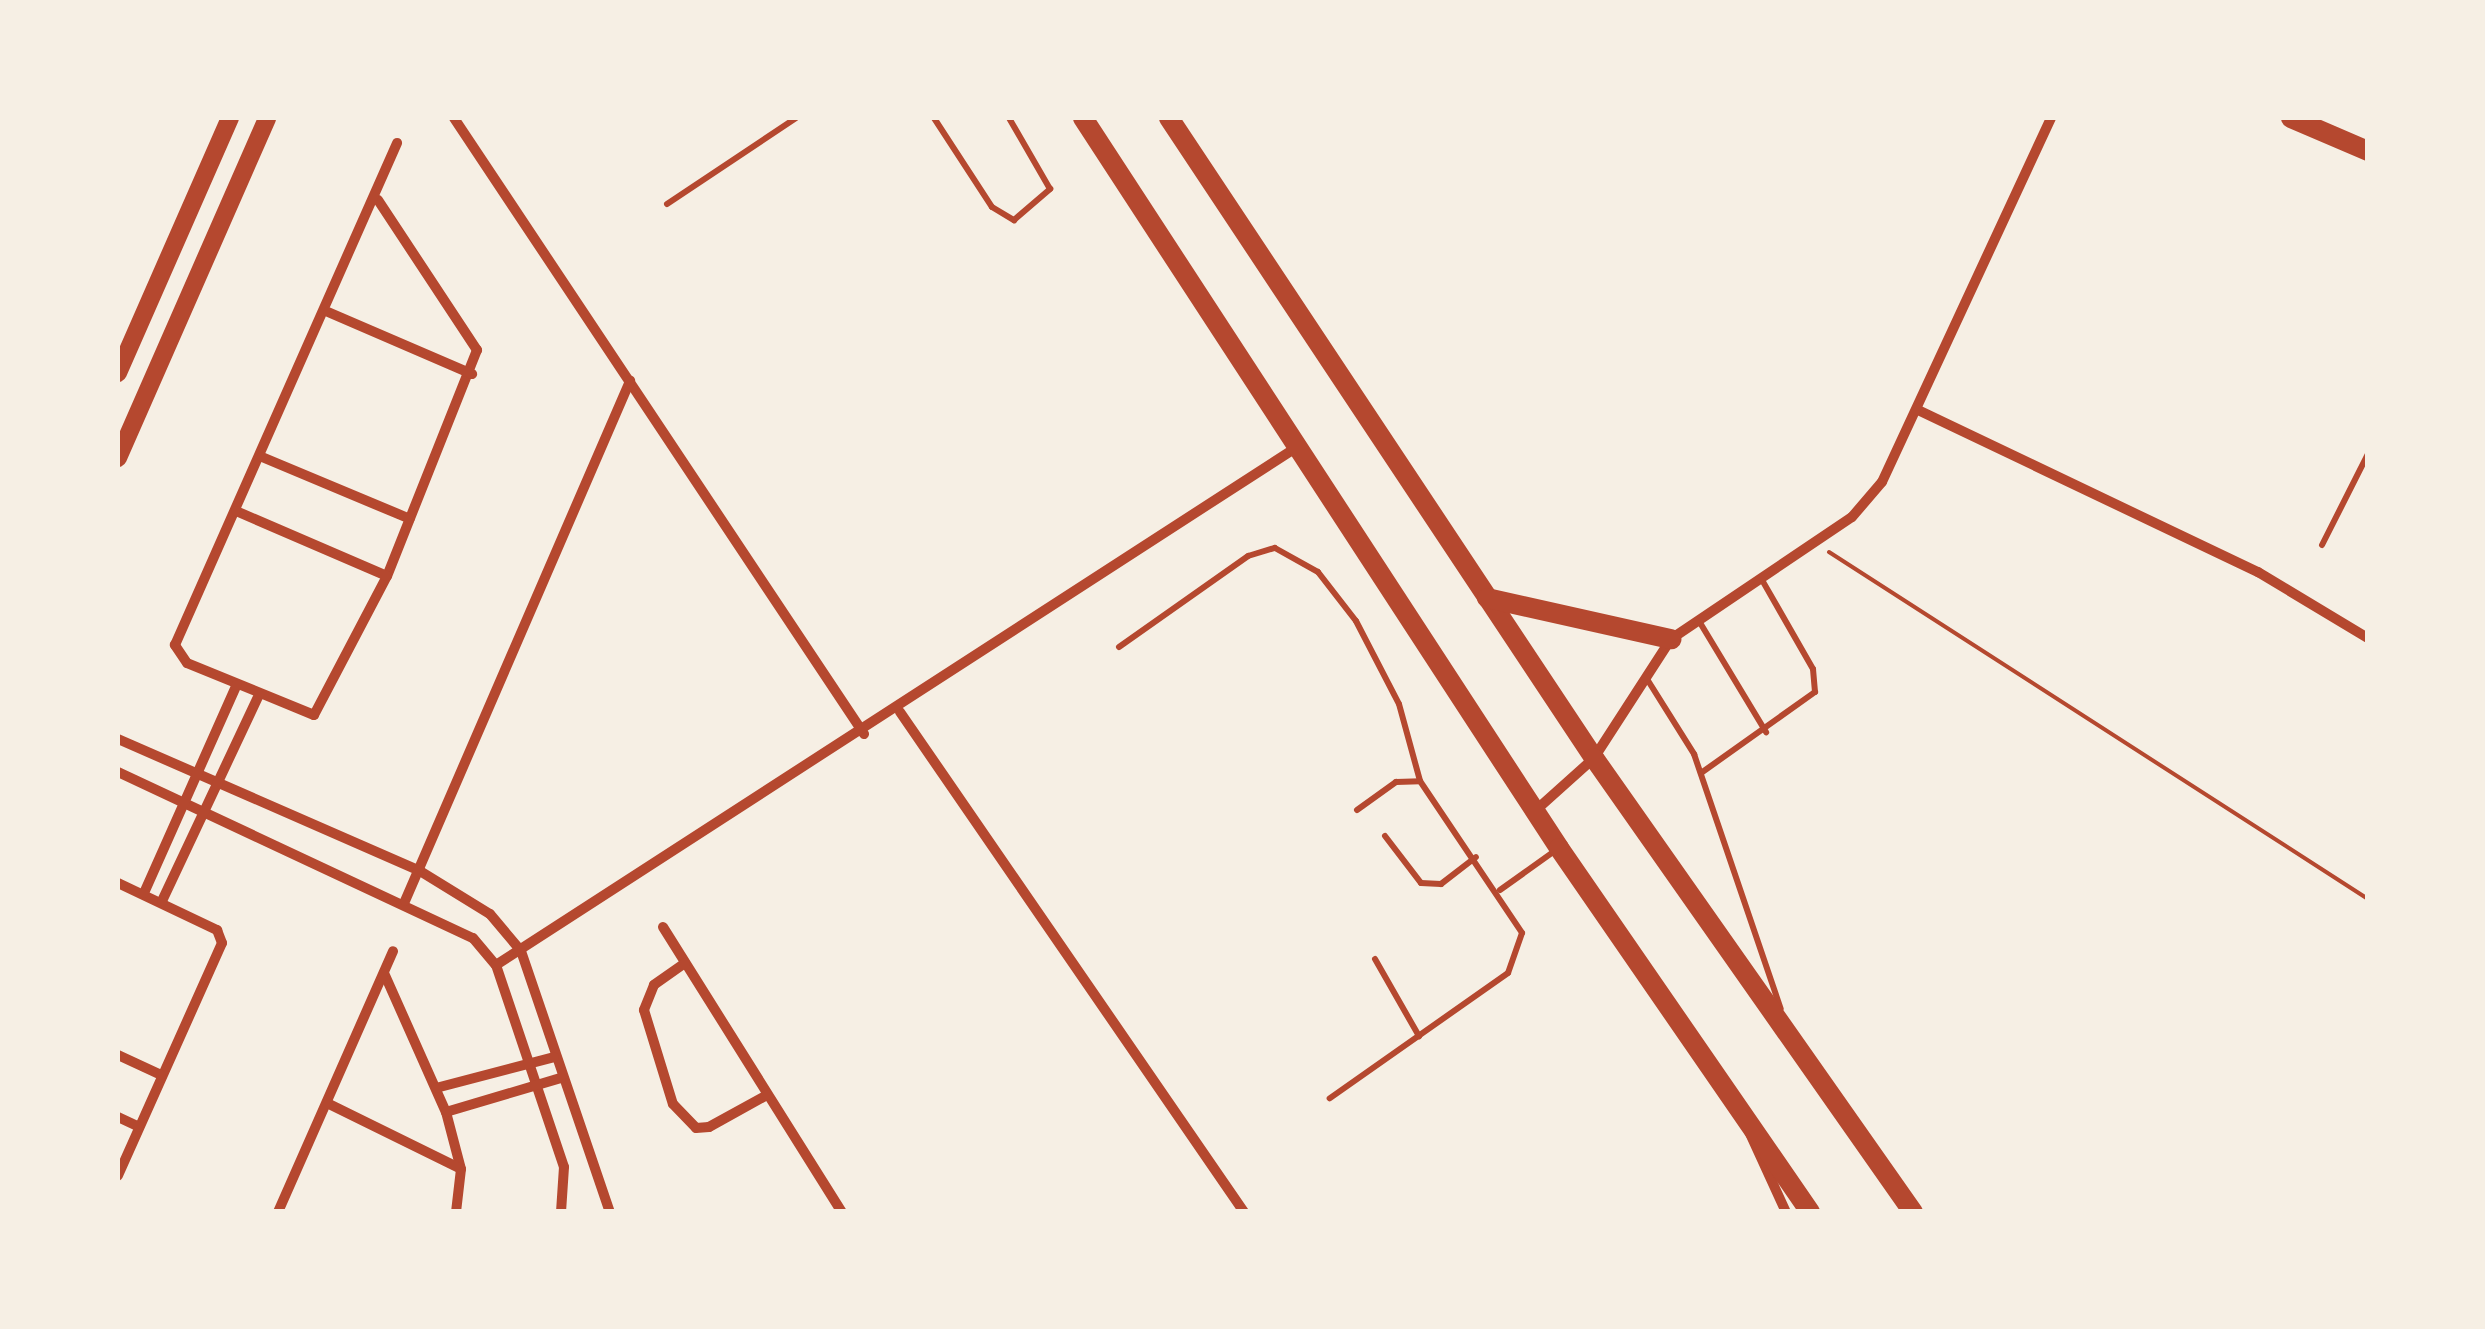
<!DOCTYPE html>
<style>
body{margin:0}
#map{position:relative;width:2485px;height:1329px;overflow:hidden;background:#f6efe4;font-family:Mulish,sans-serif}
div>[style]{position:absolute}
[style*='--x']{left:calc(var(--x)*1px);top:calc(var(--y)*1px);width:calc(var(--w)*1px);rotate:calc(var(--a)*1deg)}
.path>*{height:4px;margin:-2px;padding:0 2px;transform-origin:2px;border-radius:2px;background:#b5482f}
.service>*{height:6px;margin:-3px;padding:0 3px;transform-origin:3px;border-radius:3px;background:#b5482f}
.minor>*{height:10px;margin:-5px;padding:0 5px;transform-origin:5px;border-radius:5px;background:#b5482f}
.secondary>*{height:18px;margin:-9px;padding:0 9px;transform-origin:9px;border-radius:9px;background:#b5482f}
.primary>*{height:20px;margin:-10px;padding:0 10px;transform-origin:10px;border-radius:10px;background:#b5482f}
span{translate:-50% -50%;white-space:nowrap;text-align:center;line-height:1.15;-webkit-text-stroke:8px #f6efe4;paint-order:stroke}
.frame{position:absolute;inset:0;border:120px solid #f6efe4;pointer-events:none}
</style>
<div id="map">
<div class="path">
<i style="--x:1829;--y:552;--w:641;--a:32.77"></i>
</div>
<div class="service">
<i style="--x:934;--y:118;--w:106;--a:56.9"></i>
<i style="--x:992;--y:207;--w:26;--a:31"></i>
<i style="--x:1014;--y:220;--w:48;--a:-40.7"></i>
<i style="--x:1050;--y:189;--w:82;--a:-120"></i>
<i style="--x:667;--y:204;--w:155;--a:-33.7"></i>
<i style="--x:2322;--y:545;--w:102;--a:-63.2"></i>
<i style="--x:1699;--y:621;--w:130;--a:58.9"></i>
<i style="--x:1119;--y:647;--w:158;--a:-35.2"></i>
<i style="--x:1248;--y:556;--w:28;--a:-17"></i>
<i style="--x:1275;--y:548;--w:49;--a:29.2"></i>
<i style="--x:1318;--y:572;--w:62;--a:52.2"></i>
<i style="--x:1356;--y:621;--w:93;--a:62.6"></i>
<i style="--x:1399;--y:704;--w:80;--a:74.7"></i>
<i style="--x:1420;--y:781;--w:183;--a:56.1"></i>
<i style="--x:1522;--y:933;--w:42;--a:109.3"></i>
<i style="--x:1508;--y:973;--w:218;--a:144.9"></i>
<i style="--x:1647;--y:679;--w:89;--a:57.9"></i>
<i style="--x:1694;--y:754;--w:269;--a:71.2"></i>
<i style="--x:1701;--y:773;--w:140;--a:-35.4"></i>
<i style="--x:1815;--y:692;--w:23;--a:-95"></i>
<i style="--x:1813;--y:669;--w:103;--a:-119.8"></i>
<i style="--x:1357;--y:810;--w:48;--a:-35.7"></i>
<i style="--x:1396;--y:782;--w:24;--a:-2"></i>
<i style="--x:1385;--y:836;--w:59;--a:52.5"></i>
<i style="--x:1421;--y:883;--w:20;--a:3"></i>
<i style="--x:1441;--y:884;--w:44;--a:-37.6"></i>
<i style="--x:1500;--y:890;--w:69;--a:-35.5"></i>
<i style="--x:1375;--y:959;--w:89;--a:60.3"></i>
</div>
<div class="minor">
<i style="--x:454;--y:118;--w:740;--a:56.35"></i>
<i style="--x:378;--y:200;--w:180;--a:56.6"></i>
<i style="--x:477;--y:350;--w:243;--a:111.7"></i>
<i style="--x:387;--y:576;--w:157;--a:117.7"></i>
<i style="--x:314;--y:715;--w:137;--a:-157.7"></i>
<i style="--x:187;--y:663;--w:22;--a:-124"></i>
<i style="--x:175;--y:645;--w:549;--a:-66.14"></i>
<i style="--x:328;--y:312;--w:157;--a:23.3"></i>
<i style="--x:1918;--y:410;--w:377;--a:25.5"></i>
<i style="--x:2258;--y:572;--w:128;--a:31"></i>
<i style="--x:262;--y:457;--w:160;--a:22.7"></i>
<i style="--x:236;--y:511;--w:164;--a:23.3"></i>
<i style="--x:900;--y:712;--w:607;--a:55.47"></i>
<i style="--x:118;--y:739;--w:330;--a:23.6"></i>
<i style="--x:420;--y:871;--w:82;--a:31.6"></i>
<i style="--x:490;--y:914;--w:48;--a:50"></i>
<i style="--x:521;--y:951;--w:276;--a:71.2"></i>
<i style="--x:118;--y:772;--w:392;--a:25.1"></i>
<i style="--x:473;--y:938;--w:35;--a:50"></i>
<i style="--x:496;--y:965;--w:213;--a:71.4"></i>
<i style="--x:564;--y:1167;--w:45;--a:93.8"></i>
<i style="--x:1535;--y:811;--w:79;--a:-41.9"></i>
<i style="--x:1594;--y:758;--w:142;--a:-57.1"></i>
<i style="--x:1671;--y:639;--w:218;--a:-34"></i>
<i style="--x:1852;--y:517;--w:46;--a:-49.4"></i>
<i style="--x:1882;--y:482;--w:401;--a:-65.1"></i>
<i style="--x:118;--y:883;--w:110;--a:25.4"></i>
<i style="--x:217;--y:930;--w:14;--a:69"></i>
<i style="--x:222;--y:943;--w:255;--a:114.1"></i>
<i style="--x:144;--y:893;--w:227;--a:-66"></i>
<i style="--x:162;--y:901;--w:228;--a:-64.8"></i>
<i style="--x:405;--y:901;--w:567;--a:-66.6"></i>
<i style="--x:663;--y:927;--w:337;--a:57.9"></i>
<i style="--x:685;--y:963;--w:38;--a:145"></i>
<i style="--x:654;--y:985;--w:27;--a:112"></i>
<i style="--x:644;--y:1010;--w:98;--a:72.9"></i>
<i style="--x:673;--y:1104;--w:33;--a:46"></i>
<i style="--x:696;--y:1128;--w:13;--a:-4"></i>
<i style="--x:709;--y:1127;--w:66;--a:-28.9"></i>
<i style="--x:496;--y:965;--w:954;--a:-32.89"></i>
<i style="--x:384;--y:973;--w:152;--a:66"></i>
<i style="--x:446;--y:1112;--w:59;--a:75.3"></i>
<i style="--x:461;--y:1169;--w:43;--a:96.6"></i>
<i style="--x:118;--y:1055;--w:47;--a:24.9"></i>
<i style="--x:436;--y:1088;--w:122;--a:-14.7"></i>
<i style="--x:327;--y:1103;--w:149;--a:26.2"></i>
<i style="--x:446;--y:1112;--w:120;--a:-16.5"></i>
<i style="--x:118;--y:1117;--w:23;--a:25"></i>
<i style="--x:1747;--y:1127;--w:94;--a:65.4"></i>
<i style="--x:278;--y:1212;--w:285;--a:-66.2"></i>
</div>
<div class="secondary">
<i style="--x:118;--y:373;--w:279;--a:-66.3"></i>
<i style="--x:118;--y:458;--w:371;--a:-66.3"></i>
</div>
<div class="primary">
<i style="--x:1083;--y:118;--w:871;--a:56.89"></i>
<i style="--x:1559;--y:848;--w:442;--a:55.4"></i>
<i style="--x:1169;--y:118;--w:768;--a:56.41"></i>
<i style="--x:1594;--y:758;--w:555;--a:54.91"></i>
<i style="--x:2291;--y:118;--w:84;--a:23.2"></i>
<i style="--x:1487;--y:598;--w:189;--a:12.6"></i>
</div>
<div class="frame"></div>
</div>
